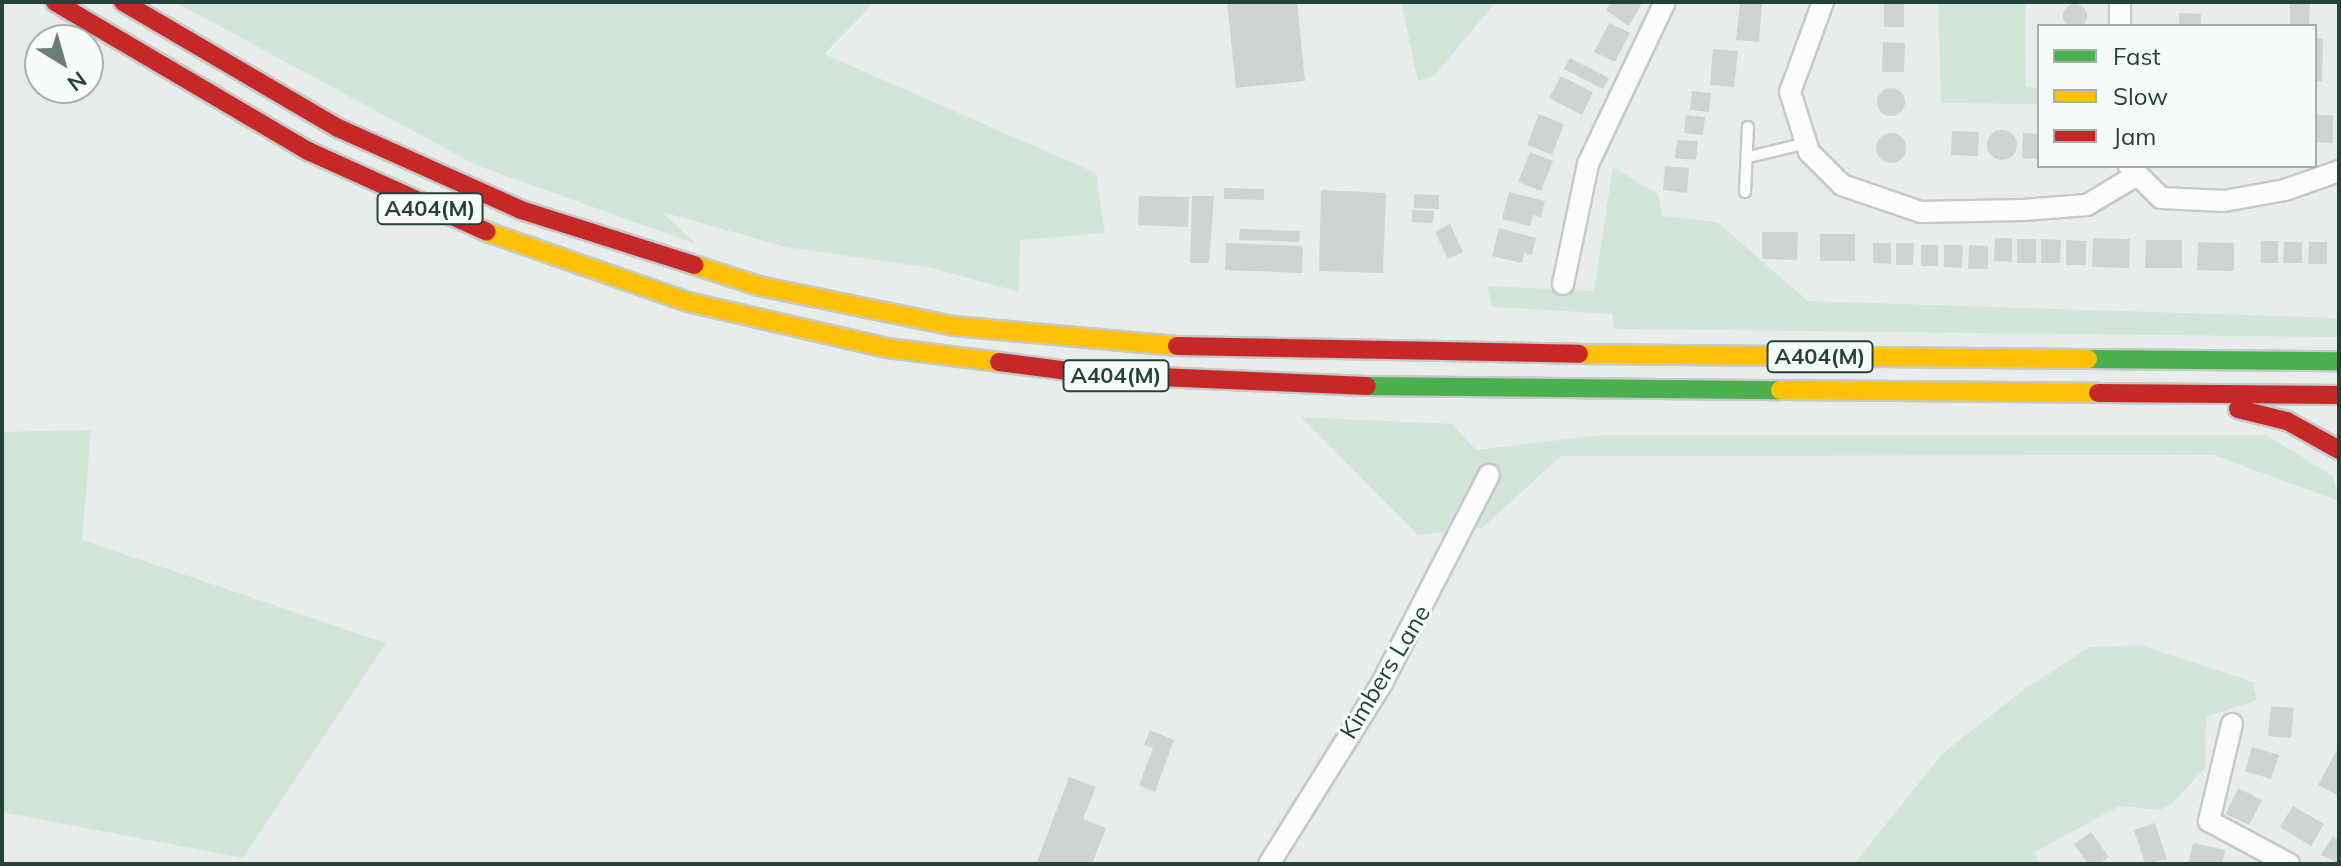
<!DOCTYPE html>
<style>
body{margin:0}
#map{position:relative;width:2341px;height:866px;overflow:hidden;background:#e8edeb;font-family:Mulish,sans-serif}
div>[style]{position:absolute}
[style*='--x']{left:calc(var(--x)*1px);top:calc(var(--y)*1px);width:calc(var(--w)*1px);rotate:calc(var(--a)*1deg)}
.green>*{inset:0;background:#d1e6d8}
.building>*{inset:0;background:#cfd4d2}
.round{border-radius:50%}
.roads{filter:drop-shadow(2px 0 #c5cac8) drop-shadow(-2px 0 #c5cac8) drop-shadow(0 2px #c5cac8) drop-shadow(0 -2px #c5cac8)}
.lane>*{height:10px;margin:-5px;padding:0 5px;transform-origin:5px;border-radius:5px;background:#fcfcfc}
.street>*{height:20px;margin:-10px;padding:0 10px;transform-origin:10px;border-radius:10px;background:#fcfcfc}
.fast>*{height:18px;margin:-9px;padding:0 9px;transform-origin:9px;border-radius:9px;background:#4caf50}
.slow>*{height:18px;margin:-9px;padding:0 9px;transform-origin:9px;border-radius:9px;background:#ffc107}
.jam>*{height:18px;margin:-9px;padding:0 9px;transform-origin:9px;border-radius:9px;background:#c62828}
span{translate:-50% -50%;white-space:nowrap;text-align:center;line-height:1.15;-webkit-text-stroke:6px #f7fbf9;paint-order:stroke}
.shield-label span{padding:2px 6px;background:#f7fbf9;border:2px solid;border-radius:6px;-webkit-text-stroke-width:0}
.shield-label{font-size:22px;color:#24423a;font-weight:700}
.street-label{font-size:24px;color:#24423a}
.frame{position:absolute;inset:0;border:4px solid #24423a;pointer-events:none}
.legend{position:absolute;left:2037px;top:24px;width:280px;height:144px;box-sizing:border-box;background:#f7fbf9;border:2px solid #a3b1ad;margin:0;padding:10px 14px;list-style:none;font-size:24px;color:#24423a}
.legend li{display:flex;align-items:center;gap:16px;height:40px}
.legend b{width:40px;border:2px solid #a3b1ad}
.north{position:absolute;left:24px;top:24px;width:80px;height:80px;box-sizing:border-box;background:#f7fbf9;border:2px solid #a3b1ad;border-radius:50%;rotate:143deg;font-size:22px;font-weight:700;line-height:32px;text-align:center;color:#24423a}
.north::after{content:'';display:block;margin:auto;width:28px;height:36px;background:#697e78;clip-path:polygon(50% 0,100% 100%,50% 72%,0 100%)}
</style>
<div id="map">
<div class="green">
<i style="clip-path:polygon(175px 2px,875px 2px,824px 54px,1096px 173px,1105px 233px,1020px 240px,1019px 292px,932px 268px,786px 247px,662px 212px,696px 244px,476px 165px)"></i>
<i style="clip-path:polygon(1401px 2px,1496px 2px,1434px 76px,1418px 81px)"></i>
<i style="clip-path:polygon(1938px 2px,2025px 2px,2026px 87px,2039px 88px,2039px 104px,1941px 103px)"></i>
<i style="clip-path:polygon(1613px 167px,1658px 194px,1662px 216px,1717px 222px,1808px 301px,2339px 318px,2339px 337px,1614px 329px,1612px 314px,1492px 307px,1487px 286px,1594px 291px)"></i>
<i style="clip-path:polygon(1301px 417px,1452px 424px,1476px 450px,1601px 435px,2266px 435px,2333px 476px,2339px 501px,2213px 455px,1561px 456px,1482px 528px,1418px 535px)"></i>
<i style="clip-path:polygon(91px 430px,82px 540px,386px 643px,243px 858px,2px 812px,2px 432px)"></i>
<i style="clip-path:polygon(2140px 645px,2253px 682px,2257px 700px,2206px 717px,2205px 768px,2173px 803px,2160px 810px,2119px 806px,2035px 852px,2039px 864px,1854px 864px,1942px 754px,2026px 688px,2090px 647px)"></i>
</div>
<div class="building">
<i style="clip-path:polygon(1227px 2px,1297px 2px,1305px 81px,1236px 88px)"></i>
<i style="clip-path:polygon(1611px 2px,1618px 3px,1642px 3px,1629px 26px,1606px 10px)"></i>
<i style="clip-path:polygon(1740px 2px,1762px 4px,1759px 42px,1736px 40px)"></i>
<i style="clip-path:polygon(1884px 2px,1904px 2px,1904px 27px,1884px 27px)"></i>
<i style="clip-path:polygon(2290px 2px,2310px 2px,2309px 26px,2290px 26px)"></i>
<i class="round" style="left:2063px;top:4px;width:24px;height:24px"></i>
<i style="clip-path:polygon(2179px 13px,2201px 14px,2201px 26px,2179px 26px)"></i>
<i style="clip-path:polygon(1609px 23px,1630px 33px,1615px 62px,1594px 52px)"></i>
<i style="clip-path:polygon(2315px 38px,2323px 39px,2322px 81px,2315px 81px)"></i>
<i style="clip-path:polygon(1883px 42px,1905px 43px,1904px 72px,1882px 72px)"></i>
<i style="clip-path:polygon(1713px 49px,1738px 51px,1734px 87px,1710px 85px)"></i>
<i style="clip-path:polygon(1570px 58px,1609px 78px,1603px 89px,1564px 69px)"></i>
<i style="clip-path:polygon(1561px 76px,1593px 92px,1582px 115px,1549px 98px)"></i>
<i class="round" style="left:1877px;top:88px;width:28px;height:28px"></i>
<i style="clip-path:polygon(1692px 91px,1711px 93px,1709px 112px,1690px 110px)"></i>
<i style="clip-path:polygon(1539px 114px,1564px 124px,1552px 155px,1527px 145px)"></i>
<i style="clip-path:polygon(1686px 115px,1705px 117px,1703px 135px,1684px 133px)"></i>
<i style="clip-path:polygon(2315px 115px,2333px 115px,2333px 143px,2315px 142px)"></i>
<i class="round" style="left:1987px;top:130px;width:30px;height:30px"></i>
<i style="clip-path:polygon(1952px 131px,1979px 132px,1978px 156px,1951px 155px)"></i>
<i style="clip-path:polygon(2023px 133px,2039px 134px,2039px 159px,2022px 158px)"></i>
<i class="round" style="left:1876px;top:133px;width:30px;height:30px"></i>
<i style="clip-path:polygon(1677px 140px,1698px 141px,1696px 160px,1675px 158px)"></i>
<i style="clip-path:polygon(1530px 152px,1553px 161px,1541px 191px,1518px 182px)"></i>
<i style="clip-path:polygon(1665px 166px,1689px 168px,1687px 193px,1663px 190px)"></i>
<i style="clip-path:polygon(1224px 188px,1264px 189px,1264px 200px,1224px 199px)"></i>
<i style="clip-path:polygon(1321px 190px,1386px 193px,1383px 273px,1319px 271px)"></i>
<i style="clip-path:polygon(1509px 192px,1545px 201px,1541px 217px,1533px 215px,1530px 226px,1502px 219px)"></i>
<i style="clip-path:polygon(1414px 194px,1439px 195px,1439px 209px,1414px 208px)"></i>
<i style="clip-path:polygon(1139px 196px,1189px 197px,1188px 227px,1138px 225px)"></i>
<i style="clip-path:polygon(1192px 196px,1214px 196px,1209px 263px,1190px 263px)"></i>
<i style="clip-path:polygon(1412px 210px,1434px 211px,1433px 223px,1412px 222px)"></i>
<i style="clip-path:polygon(1450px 224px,1463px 252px,1448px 259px,1435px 232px)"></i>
<i style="clip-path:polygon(1499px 228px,1536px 238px,1532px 255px,1524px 253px,1522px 263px,1492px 256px)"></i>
<i style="clip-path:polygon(1240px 229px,1300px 231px,1299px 242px,1239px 240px)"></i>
<i style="clip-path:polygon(1762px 232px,1798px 232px,1797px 260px,1762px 259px)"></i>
<i style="clip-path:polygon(1820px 234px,1855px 234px,1855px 261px,1820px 261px)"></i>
<i style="clip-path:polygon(1995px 238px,2012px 238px,2012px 262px,1994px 261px)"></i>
<i style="clip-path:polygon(2093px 238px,2130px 239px,2129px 268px,2092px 267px)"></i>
<i style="clip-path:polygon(2017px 239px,2036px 239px,2036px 263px,2017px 263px)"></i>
<i style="clip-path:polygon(2041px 239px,2061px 240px,2060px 263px,2041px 263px)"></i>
<i style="clip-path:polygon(2066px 240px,2086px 241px,2086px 265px,2066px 265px)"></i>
<i style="clip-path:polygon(2146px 240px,2182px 240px,2182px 268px,2145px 268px)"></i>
<i style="clip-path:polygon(2261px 241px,2278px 241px,2278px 263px,2261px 263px)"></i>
<i style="clip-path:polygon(2198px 242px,2234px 243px,2234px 271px,2197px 270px)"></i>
<i style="clip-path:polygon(2284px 242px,2302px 242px,2302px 263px,2283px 263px)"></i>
<i style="clip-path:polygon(2309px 242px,2327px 242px,2327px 264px,2308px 264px)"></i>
<i style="clip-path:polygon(1226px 243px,1303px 246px,1302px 273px,1225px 270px)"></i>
<i style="clip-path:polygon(1873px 243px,1891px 243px,1891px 264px,1873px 263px)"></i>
<i style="clip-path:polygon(1896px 243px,1914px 243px,1913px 265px,1896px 265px)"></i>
<i style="clip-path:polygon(1921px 245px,1938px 245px,1938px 266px,1921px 266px)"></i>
<i style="clip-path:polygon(1944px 245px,1963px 245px,1962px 268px,1944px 267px)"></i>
<i style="clip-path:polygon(1969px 245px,1988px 246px,1988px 269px,1968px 269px)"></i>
<i style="clip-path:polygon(2271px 706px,2294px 708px,2291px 738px,2268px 736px)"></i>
<i style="clip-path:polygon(1150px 730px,1174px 740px,1155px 792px,1139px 785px,1153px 748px,1144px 745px)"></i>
<i style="clip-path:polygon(2339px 746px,2339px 796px,2318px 785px)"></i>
<i style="clip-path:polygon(2252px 747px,2279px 755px,2271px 779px,2245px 771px)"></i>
<i style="clip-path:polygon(1069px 777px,1096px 787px,1083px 819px,1106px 828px,1092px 864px,1036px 864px)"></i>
<i style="clip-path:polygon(2238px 788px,2262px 800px,2249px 825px,2226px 814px)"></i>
<i style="clip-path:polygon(2293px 806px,2324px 824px,2311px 846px,2280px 827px)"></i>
<i style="clip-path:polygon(2155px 823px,2167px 859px,2145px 864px,2134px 830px)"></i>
<i style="clip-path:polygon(2091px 832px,2109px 857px,2099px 864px,2088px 864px,2074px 844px)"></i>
<i style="clip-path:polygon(2333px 836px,2339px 840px,2339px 864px,2321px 855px)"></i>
<i style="clip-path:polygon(2193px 843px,2225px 850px,2222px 864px,2188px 864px)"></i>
</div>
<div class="roads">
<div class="lane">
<i style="--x:1749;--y:157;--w:60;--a:-13.6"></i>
<i style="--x:1745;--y:192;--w:65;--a:-87.4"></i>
</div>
<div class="street">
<i style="--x:1823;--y:2;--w:96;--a:110.1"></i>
<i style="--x:1790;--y:92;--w:63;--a:72.4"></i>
<i style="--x:1809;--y:152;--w:47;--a:45"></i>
<i style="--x:1842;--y:185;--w:83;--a:18.9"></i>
<i style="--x:1921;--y:212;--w:102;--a:-1.1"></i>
<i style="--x:2023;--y:210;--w:64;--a:-4.5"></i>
<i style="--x:2087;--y:205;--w:56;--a:-31.1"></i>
<i style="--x:2120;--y:26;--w:24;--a:-90"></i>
<i style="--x:2129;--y:166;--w:45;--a:45"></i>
<i style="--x:2161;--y:198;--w:63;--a:2.7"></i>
<i style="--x:2224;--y:201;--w:62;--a:-10.2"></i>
<i style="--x:2285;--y:190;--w:57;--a:-19.4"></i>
<i style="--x:1563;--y:284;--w:123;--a:-78.2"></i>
<i style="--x:1588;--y:164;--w:179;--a:-64.6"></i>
<i style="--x:2232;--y:724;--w:100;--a:103.3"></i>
<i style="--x:2209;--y:821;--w:91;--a:28.3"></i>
<i style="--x:1269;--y:864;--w:213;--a:-58"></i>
<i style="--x:1382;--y:683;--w:234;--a:-62.8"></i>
</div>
<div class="fast">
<i style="--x:2088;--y:359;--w:251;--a:0.5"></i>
<i style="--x:1367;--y:386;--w:413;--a:0.6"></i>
</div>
<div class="slow">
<i style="--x:487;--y:232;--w:213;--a:19.2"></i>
<i style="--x:688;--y:302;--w:204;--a:13"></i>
<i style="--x:887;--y:348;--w:113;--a:7.1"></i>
<i style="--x:694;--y:265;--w:68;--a:17.9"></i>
<i style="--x:759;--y:286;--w:199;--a:11.6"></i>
<i style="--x:954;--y:326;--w:224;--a:5.1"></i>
<i style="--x:1579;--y:354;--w:509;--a:0.56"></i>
<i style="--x:1780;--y:390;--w:318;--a:0.5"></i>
</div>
<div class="jam">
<i style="--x:55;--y:2;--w:294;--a:30.5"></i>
<i style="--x:308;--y:151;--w:196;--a:24.3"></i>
<i style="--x:123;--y:2;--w:249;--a:30.4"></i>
<i style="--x:338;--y:128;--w:201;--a:24.1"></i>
<i style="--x:521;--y:210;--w:182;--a:17.6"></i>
<i style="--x:1177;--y:346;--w:402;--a:1.1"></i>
<i style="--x:999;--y:362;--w:93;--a:7.4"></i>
<i style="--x:1091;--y:374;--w:276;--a:2.5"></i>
<i style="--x:2098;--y:393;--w:241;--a:0.5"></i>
<i style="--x:2238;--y:409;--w:50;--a:13.8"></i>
<i style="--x:2287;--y:421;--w:60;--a:29.1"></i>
</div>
</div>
<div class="shield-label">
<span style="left:430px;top:209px">A404(M)</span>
<span style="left:1820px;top:357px">A404(M)</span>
<span style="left:1116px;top:376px">A404(M)</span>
</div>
<div class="street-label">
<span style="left:1385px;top:672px;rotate:-59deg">Kimbers Lane</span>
</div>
<div class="frame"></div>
<ul class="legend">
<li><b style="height:10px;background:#4caf50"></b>Fast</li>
<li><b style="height:10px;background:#ffc107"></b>Slow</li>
<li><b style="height:10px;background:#c62828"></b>Jam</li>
</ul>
<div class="north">N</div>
</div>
